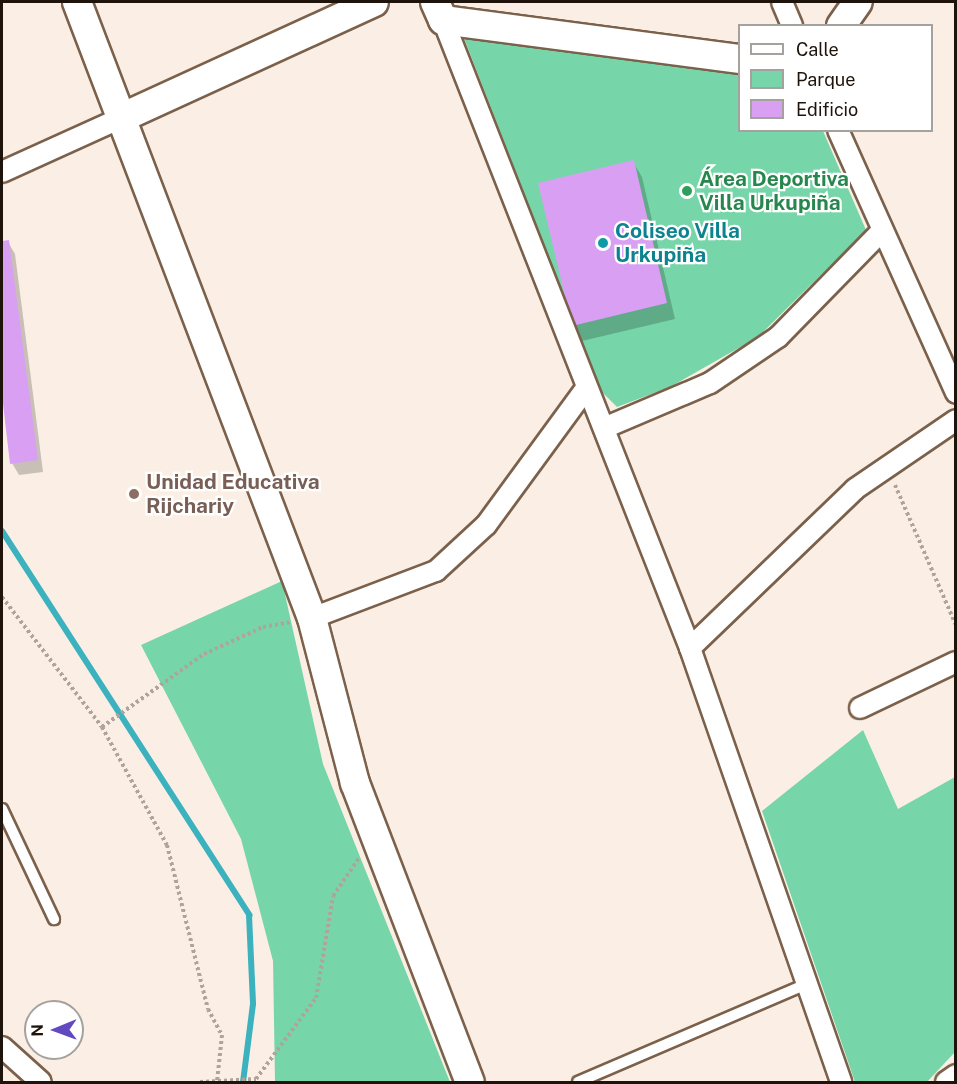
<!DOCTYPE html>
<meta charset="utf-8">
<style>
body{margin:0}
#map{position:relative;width:957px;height:1084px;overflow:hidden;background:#fbefe5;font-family:"Public Sans",sans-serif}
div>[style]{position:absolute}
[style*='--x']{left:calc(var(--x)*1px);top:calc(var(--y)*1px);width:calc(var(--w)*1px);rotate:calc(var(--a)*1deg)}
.green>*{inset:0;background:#77d6a9}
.shadow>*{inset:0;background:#0003}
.stream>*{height:6px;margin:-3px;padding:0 3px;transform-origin:3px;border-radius:3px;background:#3cb2bf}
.building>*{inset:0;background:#d99ff2}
.path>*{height:4px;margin-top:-2px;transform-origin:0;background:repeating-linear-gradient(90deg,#afa49a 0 3px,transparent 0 6px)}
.roads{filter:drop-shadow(2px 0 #7b614b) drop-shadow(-2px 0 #7b614b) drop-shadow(0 2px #7b614b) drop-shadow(0 -2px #7b614b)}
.lane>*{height:10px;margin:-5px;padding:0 5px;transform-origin:5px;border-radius:5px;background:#fff}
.street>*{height:20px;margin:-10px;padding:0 10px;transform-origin:10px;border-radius:10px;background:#fff}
.secondary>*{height:28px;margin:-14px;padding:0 14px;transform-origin:14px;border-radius:14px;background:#fff}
.dots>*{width:16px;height:16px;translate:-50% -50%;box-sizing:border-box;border:3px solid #fff;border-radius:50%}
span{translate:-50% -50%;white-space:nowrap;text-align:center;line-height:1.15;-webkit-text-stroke:4.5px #fff;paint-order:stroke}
.leisure-label{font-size:21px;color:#27864d;font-weight:700}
.left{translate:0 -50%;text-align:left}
.culture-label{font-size:21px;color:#0d838f;font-weight:700}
.education-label{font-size:21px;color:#785e54;font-weight:700}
.frame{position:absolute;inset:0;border:3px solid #1f140b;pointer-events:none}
.legend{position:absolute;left:738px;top:24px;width:195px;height:108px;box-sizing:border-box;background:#fff;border:2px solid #a5a19d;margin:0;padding:8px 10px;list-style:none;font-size:18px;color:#1f140b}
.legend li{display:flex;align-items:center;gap:12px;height:30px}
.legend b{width:30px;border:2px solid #a5a19d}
.north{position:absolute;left:24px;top:1000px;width:60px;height:60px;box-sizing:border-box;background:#fff;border:2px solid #a5a19d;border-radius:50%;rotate:269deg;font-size:16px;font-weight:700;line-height:24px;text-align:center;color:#1f140b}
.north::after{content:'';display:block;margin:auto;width:21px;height:27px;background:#6349c1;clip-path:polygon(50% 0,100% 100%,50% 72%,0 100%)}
</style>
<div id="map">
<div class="green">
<i style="clip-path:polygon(462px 33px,739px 64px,740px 130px,823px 131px,866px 230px,758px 337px,670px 387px,617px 407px,601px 391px)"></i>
<i style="clip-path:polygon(282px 581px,323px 764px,450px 1082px,275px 1082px,273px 961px,241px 839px,141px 645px)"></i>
<i style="clip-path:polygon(863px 730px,898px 809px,955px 777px,955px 1052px,927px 1082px,855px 1082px,762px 811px)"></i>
</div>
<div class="shadow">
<i style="clip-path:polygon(633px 162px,642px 177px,675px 319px,582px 341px,573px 325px)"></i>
<i style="clip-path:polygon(8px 242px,15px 254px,43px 472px,19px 475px,12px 463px,2px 384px,2px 243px)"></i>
</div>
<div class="stream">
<i style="--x:2;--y:531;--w:457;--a:57.2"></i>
<i style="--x:249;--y:915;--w:89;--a:87.4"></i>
<i style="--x:253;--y:1004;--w:79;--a:97.3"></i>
</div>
<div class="building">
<i style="clip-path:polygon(634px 160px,667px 303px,572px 326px,538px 183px)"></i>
<i style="clip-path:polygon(9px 240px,38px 460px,10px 464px,2px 395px,2px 241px)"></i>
</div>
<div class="path">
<i style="--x:895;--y:485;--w:153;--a:66.5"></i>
<i style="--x:2;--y:597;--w:164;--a:52.4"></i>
<i style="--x:102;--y:727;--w:135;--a:61.2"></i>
<i style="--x:167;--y:845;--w:169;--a:76"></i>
<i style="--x:208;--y:1009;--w:30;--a:62"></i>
<i style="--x:222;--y:1035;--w:47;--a:96.1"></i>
<i style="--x:102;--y:727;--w:125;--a:-35.6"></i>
<i style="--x:204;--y:654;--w:65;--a:-24.6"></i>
<i style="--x:263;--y:627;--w:28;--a:-10"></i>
<i style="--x:200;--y:1082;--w:56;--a:-3.1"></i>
<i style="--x:256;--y:1079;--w:101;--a:-53.5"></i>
<i style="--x:316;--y:998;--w:103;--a:-80.5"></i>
<i style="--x:333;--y:896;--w:46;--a:-55.6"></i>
</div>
<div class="roads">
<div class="lane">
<i style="--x:2;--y:809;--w:122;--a:64.7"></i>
<i style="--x:578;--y:1082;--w:249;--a:-23.2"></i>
</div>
<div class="street">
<i style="--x:782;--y:2;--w:26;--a:67"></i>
<i style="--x:443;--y:20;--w:675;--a:68.53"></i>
<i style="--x:690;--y:648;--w:460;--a:70.8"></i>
<i style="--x:838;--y:130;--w:288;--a:65.8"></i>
<i style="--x:2;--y:172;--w:131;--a:-24.4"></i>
<i style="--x:604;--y:428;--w:115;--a:-23"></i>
<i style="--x:710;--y:383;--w:82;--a:-34.1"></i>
<i style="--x:778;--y:337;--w:147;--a:-45.6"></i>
<i style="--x:312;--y:618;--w:133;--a:-20.8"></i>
<i style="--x:436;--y:571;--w:68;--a:-42.6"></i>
<i style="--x:486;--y:525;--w:166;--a:-53.8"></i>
<i style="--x:690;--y:648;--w:229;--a:-43.9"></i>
<i style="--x:855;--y:489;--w:122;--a:-34.3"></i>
<i style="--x:860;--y:708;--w:106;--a:-25.6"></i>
<i style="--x:2;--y:1047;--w:52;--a:41.9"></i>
<i style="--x:946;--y:1082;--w:12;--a:-35"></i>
</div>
<div class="secondary">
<i style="--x:77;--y:2;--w:659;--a:69.12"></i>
<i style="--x:312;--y:618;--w:171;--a:75.4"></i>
<i style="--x:355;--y:783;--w:320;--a:69"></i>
<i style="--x:435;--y:2;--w:20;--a:66"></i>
<i style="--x:443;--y:20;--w:300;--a:7.5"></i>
<i style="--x:841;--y:26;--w:29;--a:-55"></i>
<i style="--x:121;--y:118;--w:278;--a:-24.6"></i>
</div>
</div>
<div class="dots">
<i style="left:687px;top:191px;background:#2e9e5b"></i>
<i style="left:603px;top:243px;background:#0f9aa8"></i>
<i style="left:134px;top:494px;background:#8d6e63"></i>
</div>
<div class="leisure-label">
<span class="left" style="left:699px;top:191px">Área Deportiva<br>Villa Urkupiña</span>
</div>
<div class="culture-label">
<span class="left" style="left:615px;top:243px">Coliseo Villa<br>Urkupiña</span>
</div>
<div class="education-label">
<span class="left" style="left:146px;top:494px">Unidad Educativa<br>Rijchariy</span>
</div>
<div class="frame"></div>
<ul class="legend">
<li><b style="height:8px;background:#fff"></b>Calle</li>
<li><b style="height:16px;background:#77d6a9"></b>Parque</li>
<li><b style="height:16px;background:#d99ff2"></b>Edificio</li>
</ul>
<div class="north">N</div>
</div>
